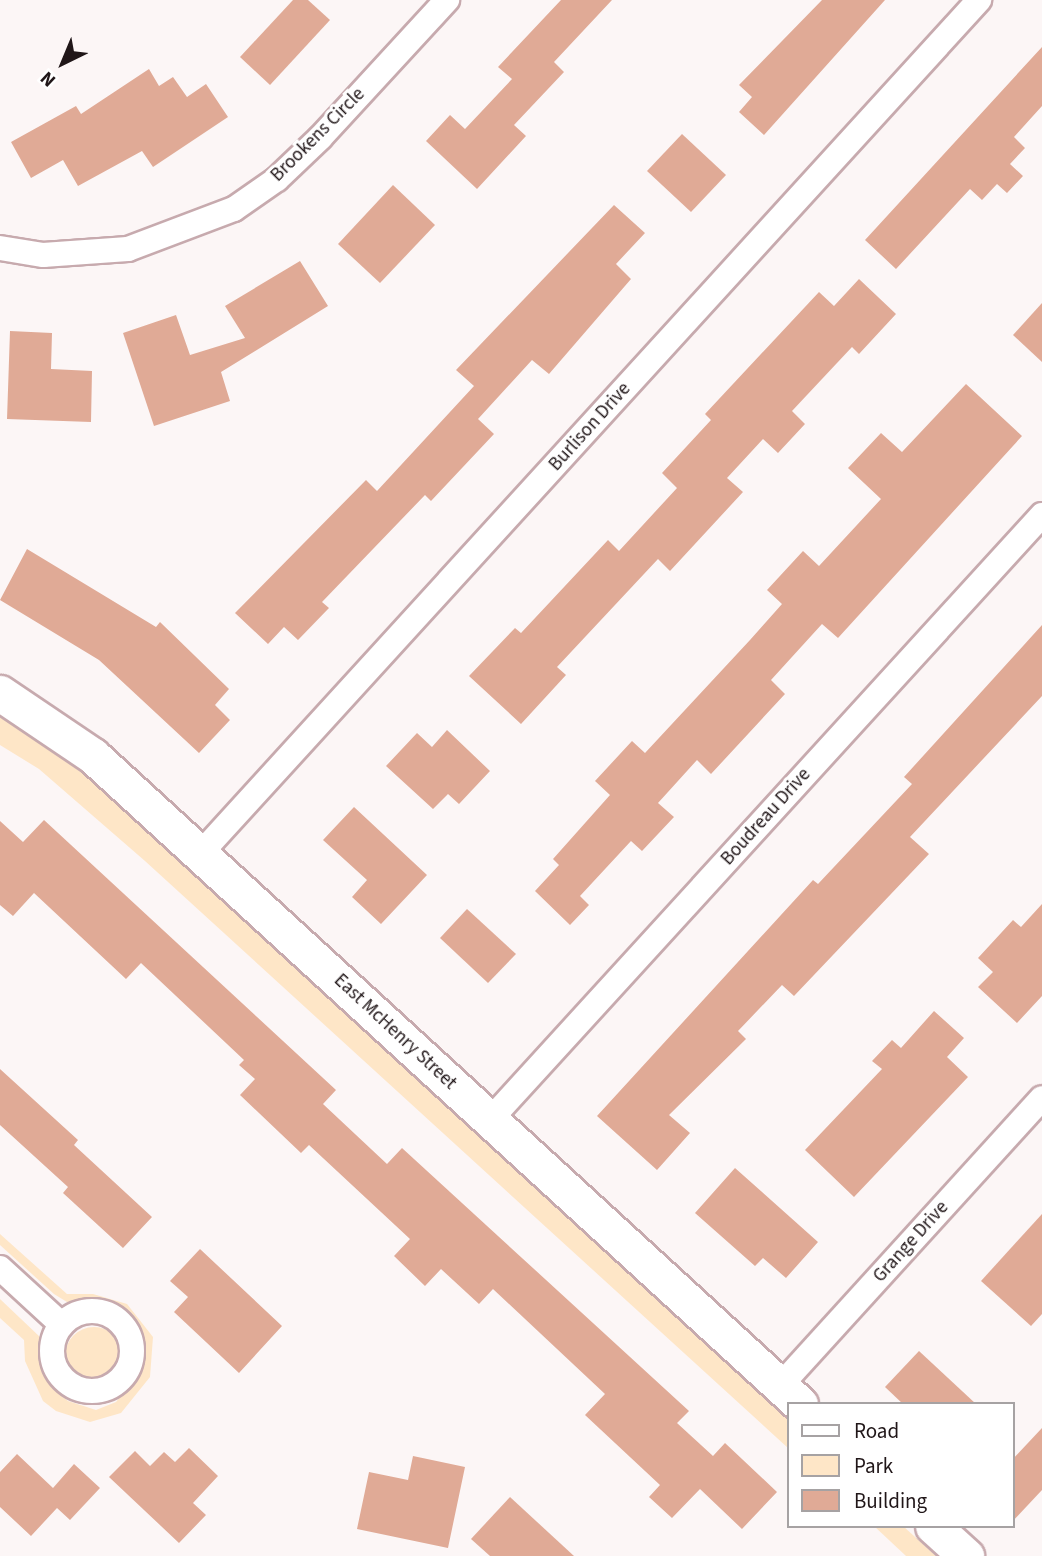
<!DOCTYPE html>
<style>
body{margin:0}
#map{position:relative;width:1042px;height:1556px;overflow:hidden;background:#fcf6f6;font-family:"Source Sans 3",sans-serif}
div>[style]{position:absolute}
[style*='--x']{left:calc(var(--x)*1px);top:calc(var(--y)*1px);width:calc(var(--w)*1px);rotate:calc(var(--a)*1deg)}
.green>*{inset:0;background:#fee6c7}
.round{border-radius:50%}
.building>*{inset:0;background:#e0aa96}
.roads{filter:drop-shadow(2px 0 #c7aaae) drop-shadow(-2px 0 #c7aaae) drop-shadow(0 2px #c7aaae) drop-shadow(0 -2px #c7aaae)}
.street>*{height:24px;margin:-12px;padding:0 12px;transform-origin:12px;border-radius:12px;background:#fff}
.street>.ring{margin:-12px;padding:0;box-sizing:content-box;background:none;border:24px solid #fff;border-radius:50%}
.secondary>*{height:35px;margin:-17.5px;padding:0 17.5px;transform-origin:17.5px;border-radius:17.5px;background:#fff}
span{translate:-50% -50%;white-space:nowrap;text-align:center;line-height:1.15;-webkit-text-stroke:6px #fff;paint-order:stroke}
.street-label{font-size:19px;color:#201618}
.legend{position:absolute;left:787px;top:1402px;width:228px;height:126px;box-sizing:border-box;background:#fff;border:2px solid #a6a2a3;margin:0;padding:9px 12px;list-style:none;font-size:21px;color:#201618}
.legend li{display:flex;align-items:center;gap:14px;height:35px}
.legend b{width:35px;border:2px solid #a6a2a3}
.north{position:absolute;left:28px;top:28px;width:70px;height:70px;-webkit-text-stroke:5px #fff;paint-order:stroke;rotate:223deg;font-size:19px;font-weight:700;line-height:28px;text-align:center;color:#201618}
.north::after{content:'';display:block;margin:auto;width:24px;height:32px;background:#201618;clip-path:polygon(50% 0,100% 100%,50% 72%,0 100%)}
</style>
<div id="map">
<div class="green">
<i style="clip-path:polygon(0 715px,27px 727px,101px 789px,788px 1420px,788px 1448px,145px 861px,39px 769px,0 745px)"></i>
<i style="clip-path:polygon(0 1234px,67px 1294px,93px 1294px,127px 1304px,153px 1337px,150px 1377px,121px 1413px,90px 1422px,56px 1411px,43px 1401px,25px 1361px,24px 1340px,0 1318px,0 1299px,40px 1337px,51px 1387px,68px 1401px,96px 1410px,116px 1402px,141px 1370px,146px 1349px,140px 1330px,102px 1301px,67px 1302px,54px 1294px,0 1245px)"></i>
<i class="round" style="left:65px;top:1327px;width:58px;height:58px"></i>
<i style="clip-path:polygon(874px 1526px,903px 1526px,936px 1556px,906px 1556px)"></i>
</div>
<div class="building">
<i style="clip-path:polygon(293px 0,308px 0,330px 20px,270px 85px,240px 57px)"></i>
<i style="clip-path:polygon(561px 0,612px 0,554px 62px,564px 72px,514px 125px,526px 136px,477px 189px,426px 141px,450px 115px,465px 129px,512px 79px,498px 67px)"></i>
<i style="clip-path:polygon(822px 0,885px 0,764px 135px,739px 112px,752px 97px,739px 85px)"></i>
<i style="clip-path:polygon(1042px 47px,1042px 106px,1014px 137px,1025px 148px,1010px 164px,1023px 176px,1007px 193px,997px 184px,982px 200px,970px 189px,896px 269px,865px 240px)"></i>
<i style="clip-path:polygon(149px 69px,159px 86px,173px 77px,187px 97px,206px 84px,228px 117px,153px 167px,142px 151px,78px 186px,63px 160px,31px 178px,11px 142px,76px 106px,81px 114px)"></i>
<i style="clip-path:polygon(682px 134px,726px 175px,691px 212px,647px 171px)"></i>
<i style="clip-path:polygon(393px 185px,435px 225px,380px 283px,338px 244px)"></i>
<i style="clip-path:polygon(614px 205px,645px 233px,616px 264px,631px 279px,549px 374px,532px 360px,478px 419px,494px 434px,431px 501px,425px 495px,322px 602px,329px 608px,298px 640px,284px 627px,268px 644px,235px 613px,366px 480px,377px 491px,474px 386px,456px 370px)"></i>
<i style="clip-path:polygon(300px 261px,328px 306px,221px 372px,230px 401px,154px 426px,123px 333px,176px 315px,190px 355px,245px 338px,225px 306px)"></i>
<i style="clip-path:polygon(859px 279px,896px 314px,859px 354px,852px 347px,792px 411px,805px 424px,778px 453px,763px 439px,727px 478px,743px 492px,670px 571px,658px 559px,557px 667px,566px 675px,521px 724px,469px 676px,515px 628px,521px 633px,608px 540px,619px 551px,677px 488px,662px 473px,711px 420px,705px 414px,819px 292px,834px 306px)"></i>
<i style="clip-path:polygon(1042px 303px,1042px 362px,1013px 335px)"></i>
<i style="clip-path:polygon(10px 331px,52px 333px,51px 369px,92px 371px,91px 422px,7px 419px)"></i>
<i style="clip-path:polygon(966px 384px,1022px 436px,838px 638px,822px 624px,771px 680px,785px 694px,711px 774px,697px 760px,658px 803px,674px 817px,642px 851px,631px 841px,580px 896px,589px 905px,570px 925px,535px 891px,559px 865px,553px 859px,610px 795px,595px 781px,632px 741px,645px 753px,750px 640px,782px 604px,767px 590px,803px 551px,819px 566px,881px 499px,848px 468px,881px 433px,902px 452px)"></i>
<i style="clip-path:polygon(27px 549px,156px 627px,160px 622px,229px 689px,215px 705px,230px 720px,199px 753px,99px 660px,0 600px)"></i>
<i style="clip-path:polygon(1042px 625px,1042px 696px,910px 837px,929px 854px,794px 996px,782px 985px,738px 1031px,746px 1039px,669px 1115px,690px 1133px,657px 1170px,597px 1116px,813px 880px,818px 884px,912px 784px,904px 777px)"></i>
<i style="clip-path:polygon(447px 730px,490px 771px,459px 804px,448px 794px,433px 809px,386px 766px,417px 733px,432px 747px)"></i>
<i style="clip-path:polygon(354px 807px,427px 875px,381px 924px,352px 897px,367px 880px,323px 840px)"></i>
<i style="clip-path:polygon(44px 820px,336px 1090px,323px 1104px,387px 1164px,402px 1148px,689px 1411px,677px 1423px,713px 1456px,725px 1443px,777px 1492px,742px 1529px,700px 1489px,672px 1518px,649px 1497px,660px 1485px,585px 1415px,605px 1394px,493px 1289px,479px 1304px,441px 1269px,425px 1286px,394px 1256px,410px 1239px,309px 1145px,301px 1153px,240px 1095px,255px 1079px,239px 1065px,244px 1060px,141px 963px,126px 979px,34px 893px,13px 916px,0 905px,0 821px,23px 842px)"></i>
<i style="clip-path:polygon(1042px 904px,1042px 996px,1017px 1023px,978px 987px,993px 972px,978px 958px,1013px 920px,1021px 927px)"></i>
<i style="clip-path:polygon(467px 909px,516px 954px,488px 983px,440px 938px)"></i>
<i style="clip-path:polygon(934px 1011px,964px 1038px,947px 1057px,968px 1077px,854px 1197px,805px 1150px,882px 1069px,872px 1061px,892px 1040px,901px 1048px)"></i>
<i style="clip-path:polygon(0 1069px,78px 1140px,74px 1145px,152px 1217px,123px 1248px,63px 1193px,68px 1187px,0 1125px)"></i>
<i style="clip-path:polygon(735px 1168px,818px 1242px,786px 1278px,763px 1258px,755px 1266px,695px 1213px)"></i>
<i style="clip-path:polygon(1042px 1214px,1042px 1314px,1031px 1326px,981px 1281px)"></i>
<i style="clip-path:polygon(200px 1249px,282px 1326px,239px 1373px,174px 1312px,188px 1297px,170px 1281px)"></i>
<i style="clip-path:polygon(919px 1351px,976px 1404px,903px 1404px,885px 1387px)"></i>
<i style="clip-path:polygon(1042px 1428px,1042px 1490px,1012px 1522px,1012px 1460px)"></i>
<i style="clip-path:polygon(189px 1448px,218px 1476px,193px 1503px,206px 1515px,179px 1543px,109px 1477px,135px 1451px,150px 1466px,164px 1452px,175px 1462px)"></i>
<i style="clip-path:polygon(17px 1454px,53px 1488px,74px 1464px,100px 1488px,70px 1520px,57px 1508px,31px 1536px,0 1507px,0 1472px)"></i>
<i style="clip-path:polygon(413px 1456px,465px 1467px,448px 1548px,357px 1529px,369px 1472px,408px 1480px)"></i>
<i style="clip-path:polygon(510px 1497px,574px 1556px,490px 1556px,471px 1539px)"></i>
</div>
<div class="roads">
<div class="street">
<i style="--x:0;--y:248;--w:44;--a:9.2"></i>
<i style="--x:43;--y:255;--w:85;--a:-4"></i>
<i style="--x:128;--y:249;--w:113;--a:-20.7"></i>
<i style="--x:234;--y:209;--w:52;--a:-34.9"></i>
<i style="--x:277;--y:179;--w:59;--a:-43.6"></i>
<i style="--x:320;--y:138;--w:188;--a:-47.4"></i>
<i style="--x:201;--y:853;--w:1155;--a:-47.63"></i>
<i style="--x:490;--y:1120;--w:819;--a:-47.62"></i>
<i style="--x:0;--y:1268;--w:83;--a:42.6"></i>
<i class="ring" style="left:52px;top:1311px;width:56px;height:56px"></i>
<i style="--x:780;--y:1386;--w:389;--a:-47.7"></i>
</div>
<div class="secondary">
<i style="--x:0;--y:693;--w:112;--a:34.1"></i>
<i style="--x:93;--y:756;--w:959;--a:42.51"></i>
<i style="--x:933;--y:1526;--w:45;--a:42.3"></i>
</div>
</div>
<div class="street-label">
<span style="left:318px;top:135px;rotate:-45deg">Brookens Circle</span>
<span style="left:590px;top:427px;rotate:-48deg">Burlison Drive</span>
<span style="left:766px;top:817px;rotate:-48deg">Boudreau Drive</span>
<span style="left:395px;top:1032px;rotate:43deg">East McHenry Street</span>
<span style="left:911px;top:1242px;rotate:-48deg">Grange Drive</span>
</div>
<ul class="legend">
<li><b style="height:9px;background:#fff"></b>Road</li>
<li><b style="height:19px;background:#fee6c7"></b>Park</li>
<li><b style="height:19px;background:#e0aa96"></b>Building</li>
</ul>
<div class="north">N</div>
</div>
